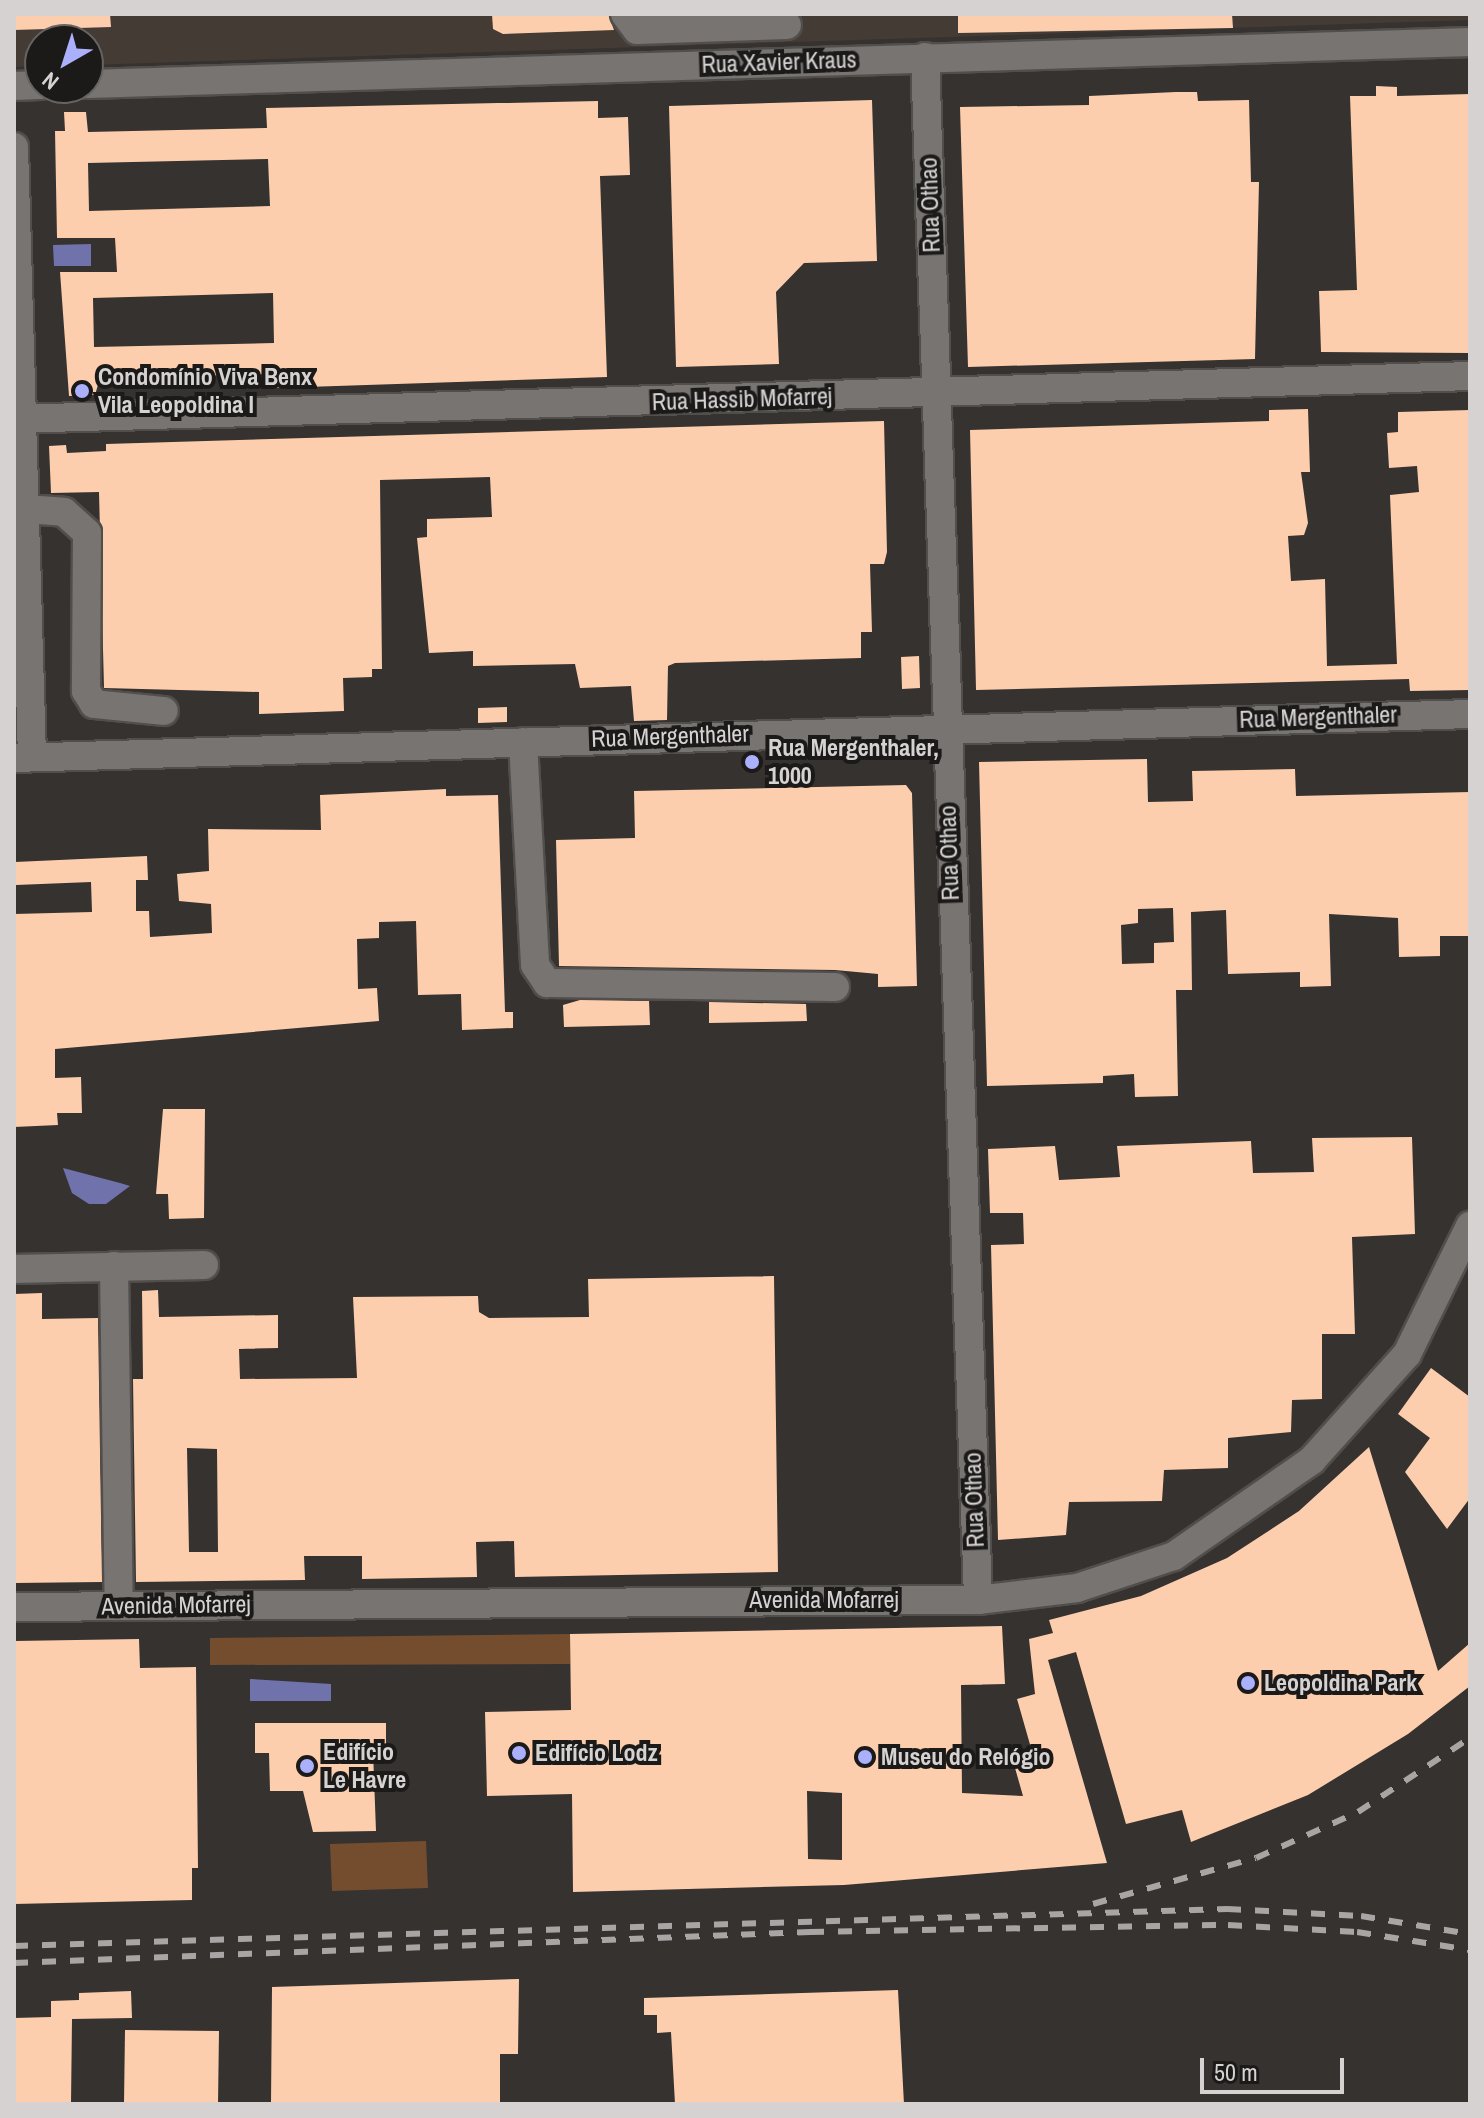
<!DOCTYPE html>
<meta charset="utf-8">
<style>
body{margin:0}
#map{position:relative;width:1484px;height:2118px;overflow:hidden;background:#363230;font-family:"Archivo Narrow",sans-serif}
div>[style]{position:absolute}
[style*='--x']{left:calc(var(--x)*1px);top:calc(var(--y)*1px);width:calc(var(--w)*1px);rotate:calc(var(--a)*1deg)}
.built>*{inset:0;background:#453b35}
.green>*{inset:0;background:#744d2f}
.water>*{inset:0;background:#7073ab}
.building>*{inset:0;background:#fdcead}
.roads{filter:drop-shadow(2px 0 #514e4c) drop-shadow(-2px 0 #514e4c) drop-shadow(0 2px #514e4c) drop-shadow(0 -2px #514e4c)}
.minor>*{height:28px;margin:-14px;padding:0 14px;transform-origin:14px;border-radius:14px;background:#787471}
.rail>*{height:6px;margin-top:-3px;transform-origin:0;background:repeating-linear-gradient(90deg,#a8a5a4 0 14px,transparent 0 28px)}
.dots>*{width:22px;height:22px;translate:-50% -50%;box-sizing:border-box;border:4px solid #1c1a19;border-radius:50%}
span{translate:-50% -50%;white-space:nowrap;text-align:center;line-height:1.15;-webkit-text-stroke:8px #1c1a19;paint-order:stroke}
.street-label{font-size:24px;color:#d5d2d1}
.poi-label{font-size:24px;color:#d5d2d1;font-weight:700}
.left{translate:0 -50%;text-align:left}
.frame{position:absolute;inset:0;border:16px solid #d5d2d1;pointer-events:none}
.north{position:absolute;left:24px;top:24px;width:80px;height:80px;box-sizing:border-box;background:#1c1a19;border:2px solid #666463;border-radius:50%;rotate:219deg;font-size:22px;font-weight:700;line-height:32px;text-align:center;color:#d5d2d1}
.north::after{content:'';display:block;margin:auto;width:28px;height:36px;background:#aab0fb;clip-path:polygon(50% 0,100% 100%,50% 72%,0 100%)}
.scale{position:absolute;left:1200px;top:2058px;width:144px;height:36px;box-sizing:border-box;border:4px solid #d5d2d1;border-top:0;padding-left:10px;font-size:24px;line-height:28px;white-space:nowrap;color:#d5d2d1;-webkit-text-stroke:6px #1c1a19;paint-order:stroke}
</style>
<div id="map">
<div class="built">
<i style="clip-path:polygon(14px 14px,1470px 14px,1470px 20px,88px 65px,88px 40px,40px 40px,40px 66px,14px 67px)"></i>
</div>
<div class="green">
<i style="clip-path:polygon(570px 1634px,570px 1664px,210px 1665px,210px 1638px)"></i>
<i style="clip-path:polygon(426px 1841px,428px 1888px,332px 1891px,330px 1844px)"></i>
</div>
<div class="water">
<i style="clip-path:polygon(91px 244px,91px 266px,54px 266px,53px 245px)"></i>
<i style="clip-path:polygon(63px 1168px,120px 1183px,130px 1186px,106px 1204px,89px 1204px,72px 1193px)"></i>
<i style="clip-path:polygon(250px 1679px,331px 1684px,331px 1701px,250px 1701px)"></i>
</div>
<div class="building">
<i style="clip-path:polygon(14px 14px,110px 14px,111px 27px,14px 30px)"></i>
<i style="clip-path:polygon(492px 14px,608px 14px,614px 30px,503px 34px,493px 29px)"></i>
<i style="clip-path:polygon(958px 14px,1232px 14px,1233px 28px,958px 33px)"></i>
<i style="clip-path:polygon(1376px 86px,1397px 87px,1397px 96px,1470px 94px,1470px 353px,1321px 352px,1319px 291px,1357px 290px,1350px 96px,1376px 96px)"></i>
<i style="clip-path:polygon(1176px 92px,1197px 92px,1198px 101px,1249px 100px,1251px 182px,1259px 182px,1255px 359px,968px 367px,960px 107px,1089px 105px,1089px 96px)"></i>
<i style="clip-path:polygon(872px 100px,877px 261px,804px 263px,776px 292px,779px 364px,676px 367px,669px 106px)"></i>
<i style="clip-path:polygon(evenodd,598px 101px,598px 118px,628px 117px,630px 175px,600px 176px,607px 377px,276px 388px,275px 374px,100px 378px,95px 395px,69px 396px,60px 272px,117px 272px,115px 238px,57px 238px,55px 131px,65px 131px,64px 112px,86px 112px,88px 132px,267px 128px,266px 108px,598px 101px,268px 159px,270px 206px,89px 211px,88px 163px,268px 159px,598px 101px,273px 293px,274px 343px,94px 347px,93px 298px,273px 293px)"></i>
<i style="clip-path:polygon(1308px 409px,1310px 472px,1301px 472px,1308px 523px,1304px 535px,1288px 536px,1291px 581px,1325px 579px,1327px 666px,1397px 664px,1390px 495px,1419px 492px,1417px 466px,1389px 468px,1387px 433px,1398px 432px,1398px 412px,1470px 410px,1470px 690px,1410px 691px,1409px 679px,976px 690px,970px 430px,1269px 421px,1269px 410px)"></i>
<i style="clip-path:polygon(884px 421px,887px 552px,884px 564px,870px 564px,872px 632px,861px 632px,861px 658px,675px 663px,668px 666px,667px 720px,634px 721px,631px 686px,580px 688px,575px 664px,473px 666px,473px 651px,429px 653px,417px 538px,427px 537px,427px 519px,492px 517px,490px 477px,380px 480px,382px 669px,372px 669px,372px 677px,343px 678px,344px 711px,259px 714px,259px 692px,104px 688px,99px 492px,51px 493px,49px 446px,66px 445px,67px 453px,106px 451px,106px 444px)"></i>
<i style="clip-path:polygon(919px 656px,920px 688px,902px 689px,901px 657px)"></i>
<i style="clip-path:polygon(507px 707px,507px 722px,478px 723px,478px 708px)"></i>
<i style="clip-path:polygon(evenodd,1147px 759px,1148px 802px,1193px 801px,1192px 771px,1295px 769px,1296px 796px,1470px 792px,1470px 936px,1440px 936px,1440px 956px,1399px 957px,1398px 918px,1329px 914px,1331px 986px,1300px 987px,1300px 972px,1228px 974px,1226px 910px,1191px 912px,1192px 990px,1176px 990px,1178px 1096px,1135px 1097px,1134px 1074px,1103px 1076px,1103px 1083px,987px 1086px,979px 762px,1147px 759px,1173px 908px,1174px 942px,1154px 943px,1154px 963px,1122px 964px,1121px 925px,1138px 923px,1138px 909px,1173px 908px)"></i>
<i style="clip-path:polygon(906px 785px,912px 793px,917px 986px,878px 987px,878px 974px,835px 970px,559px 966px,556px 840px,635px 838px,634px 791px)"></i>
<i style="clip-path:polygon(446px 789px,446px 796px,498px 795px,505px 1012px,513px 1012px,513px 1028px,462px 1030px,461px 994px,418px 995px,416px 921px,379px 922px,379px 938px,357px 939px,358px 989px,377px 988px,379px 1021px,55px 1049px,55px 1078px,81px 1077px,82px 1113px,57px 1113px,58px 1125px,14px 1127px,14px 914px,92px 912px,91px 882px,16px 885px,15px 862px,147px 856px,148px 880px,136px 880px,136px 911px,149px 911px,150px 937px,212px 933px,211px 904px,179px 901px,177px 874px,209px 871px,208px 829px,321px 830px,320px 795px)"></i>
<i style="clip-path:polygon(580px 1000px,649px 1001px,650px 1025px,564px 1027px,563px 1005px)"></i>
<i style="clip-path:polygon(709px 1002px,806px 1004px,807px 1021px,709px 1023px)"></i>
<i style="clip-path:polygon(163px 1109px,205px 1109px,204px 1218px,169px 1219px,168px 1194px,156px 1194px)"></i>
<i style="clip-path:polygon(1412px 1137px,1415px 1234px,1352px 1237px,1355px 1334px,1322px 1334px,1322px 1399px,1292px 1400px,1291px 1432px,1228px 1438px,1228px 1468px,1164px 1470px,1162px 1501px,1069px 1502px,1066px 1535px,998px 1540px,991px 1245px,1024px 1244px,1023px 1213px,990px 1213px,988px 1149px,1055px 1146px,1059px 1180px,1120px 1177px,1117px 1146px,1251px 1141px,1253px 1173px,1314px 1172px,1312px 1138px)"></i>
<i style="clip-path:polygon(evenodd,774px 1276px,778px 1572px,515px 1577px,514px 1541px,476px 1542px,477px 1577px,362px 1579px,362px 1556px,304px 1556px,305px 1580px,136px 1582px,133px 1379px,143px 1379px,142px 1291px,158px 1290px,159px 1317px,278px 1315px,278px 1348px,239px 1349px,240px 1379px,357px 1378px,353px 1297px,478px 1296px,479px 1312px,489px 1318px,589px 1317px,588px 1279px,774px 1276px,187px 1448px,217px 1449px,218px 1552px,189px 1552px,187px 1448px)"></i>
<i style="clip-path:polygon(42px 1293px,42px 1319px,98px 1318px,102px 1582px,14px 1583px,14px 1294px)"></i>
<i style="clip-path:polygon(1431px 1368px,1470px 1397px,1470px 1498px,1447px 1529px,1405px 1472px,1430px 1438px,1398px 1414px)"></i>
<i style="clip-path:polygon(evenodd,1369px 1447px,1438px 1671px,1470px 1643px,1470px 1686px,1408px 1734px,1308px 1795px,1191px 1842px,1182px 1810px,1126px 1824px,1076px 1652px,1048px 1660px,1107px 1863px,844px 1885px,573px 1892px,572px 1794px,487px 1796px,485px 1712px,571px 1710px,570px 1634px,1002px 1626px,1005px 1684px,961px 1685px,962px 1793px,1023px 1796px,1015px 1768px,1035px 1762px,1017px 1699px,1035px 1694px,1029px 1639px,1053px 1633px,1049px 1620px,1141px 1596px,1227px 1558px,1299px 1511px,1369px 1447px,807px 1791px,842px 1793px,842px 1860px,808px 1859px,807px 1791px)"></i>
<i style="clip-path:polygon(139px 1639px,140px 1668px,196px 1667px,198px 1868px,192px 1868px,192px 1900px,14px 1904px,14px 1641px)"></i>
<i style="clip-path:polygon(255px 1723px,386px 1723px,386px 1751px,373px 1751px,376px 1831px,313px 1832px,303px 1791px,270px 1791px,269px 1753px,255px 1753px)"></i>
<i style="clip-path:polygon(519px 1979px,518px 2054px,500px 2054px,500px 2104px,271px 2104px,272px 1987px)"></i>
<i style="clip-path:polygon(898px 1990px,904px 2104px,675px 2104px,671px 2032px,657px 2033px,657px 2015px,644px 2015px,644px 1998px)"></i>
<i style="clip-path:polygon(131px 1991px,132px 2018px,72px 2019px,71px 2104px,14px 2104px,14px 2018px,51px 2017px,51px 2001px,79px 2000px,79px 1993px)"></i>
<i style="clip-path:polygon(125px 2030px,219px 2031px,218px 2104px,124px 2104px)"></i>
</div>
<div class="roads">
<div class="minor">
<i style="--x:625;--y:14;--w:20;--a:53"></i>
<i style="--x:637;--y:30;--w:150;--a:-1.9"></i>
<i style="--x:925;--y:57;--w:1544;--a:88.03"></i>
<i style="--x:88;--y:84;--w:1383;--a:-1.74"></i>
<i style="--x:14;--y:86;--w:26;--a:-2"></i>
<i style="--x:14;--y:147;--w:610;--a:88.31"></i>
<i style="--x:14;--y:419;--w:1457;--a:-1.69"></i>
<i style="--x:25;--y:509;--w:39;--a:4"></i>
<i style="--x:64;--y:512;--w:31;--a:42"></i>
<i style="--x:87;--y:533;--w:158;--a:90.4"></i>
<i style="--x:86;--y:691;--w:15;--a:58"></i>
<i style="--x:94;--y:704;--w:70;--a:5.7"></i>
<i style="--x:523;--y:742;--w:223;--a:86.9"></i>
<i style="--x:535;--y:965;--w:22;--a:56"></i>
<i style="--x:547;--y:983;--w:288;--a:0.8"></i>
<i style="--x:14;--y:758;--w:1457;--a:-1.73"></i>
<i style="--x:114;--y:1266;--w:340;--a:89.2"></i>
<i style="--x:14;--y:1269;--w:190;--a:-1.2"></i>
<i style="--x:14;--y:1607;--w:964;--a:-0.42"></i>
<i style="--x:978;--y:1600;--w:100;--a:-6.9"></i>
<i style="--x:1077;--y:1588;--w:102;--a:-18.3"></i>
<i style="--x:1174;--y:1556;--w:168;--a:-34.8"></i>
<i style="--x:1312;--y:1460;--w:142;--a:-48.1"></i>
<i style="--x:1407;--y:1354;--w:143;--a:-63.8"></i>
</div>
</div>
<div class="rail">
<i style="--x:1093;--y:1904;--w:169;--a:-15.8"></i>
<i style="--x:1256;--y:1858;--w:112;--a:-24.3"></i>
<i style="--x:1358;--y:1812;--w:134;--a:-33.5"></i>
<i style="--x:14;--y:1946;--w:1214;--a:-1.75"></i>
<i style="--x:1227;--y:1909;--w:134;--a:3"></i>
<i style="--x:1361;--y:1916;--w:110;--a:9.4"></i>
<i style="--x:14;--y:1963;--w:797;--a:-2.23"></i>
<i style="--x:810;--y:1932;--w:418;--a:-1"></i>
<i style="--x:1228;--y:1925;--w:129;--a:3.1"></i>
<i style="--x:1357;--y:1932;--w:114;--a:9.1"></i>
</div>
<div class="dots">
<i style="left:82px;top:391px;background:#aab0fb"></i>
<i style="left:752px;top:762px;background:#aab0fb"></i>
<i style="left:1248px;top:1683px;background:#aab0fb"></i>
<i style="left:519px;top:1753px;background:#aab0fb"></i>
<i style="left:865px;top:1757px;background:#aab0fb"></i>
<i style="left:307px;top:1766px;background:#aab0fb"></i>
</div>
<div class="street-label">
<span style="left:779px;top:62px;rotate:-2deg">Rua Xavier Kraus</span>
<span style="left:930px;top:205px;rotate:-92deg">Rua Othao</span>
<span style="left:742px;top:399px;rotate:-2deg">Rua Hassib Mofarrej</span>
<span style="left:1318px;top:717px;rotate:-2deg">Rua Mergenthaler</span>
<span style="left:670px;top:736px;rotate:-2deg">Rua Mergenthaler</span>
<span style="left:949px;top:853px;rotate:-92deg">Rua Othao</span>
<span style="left:974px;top:1500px;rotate:-92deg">Rua Othao</span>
<span style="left:824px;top:1600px">Avenida Mofarrej</span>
<span style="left:176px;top:1605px;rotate:-1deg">Avenida Mofarrej</span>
</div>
<div class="poi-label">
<span class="left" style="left:98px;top:391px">Condomínio Viva Benx<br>Vila Leopoldina I</span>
<span class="left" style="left:768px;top:762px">Rua Mergenthaler,<br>1000</span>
<span class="left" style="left:1264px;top:1683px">Leopoldina Park</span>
<span class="left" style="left:323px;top:1766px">Edifício<br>Le Havre</span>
<span class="left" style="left:535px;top:1753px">Edifício Lodz</span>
<span class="left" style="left:881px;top:1757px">Museu do Relógio</span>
</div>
<div class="frame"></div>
<div class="north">N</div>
<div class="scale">50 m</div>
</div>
